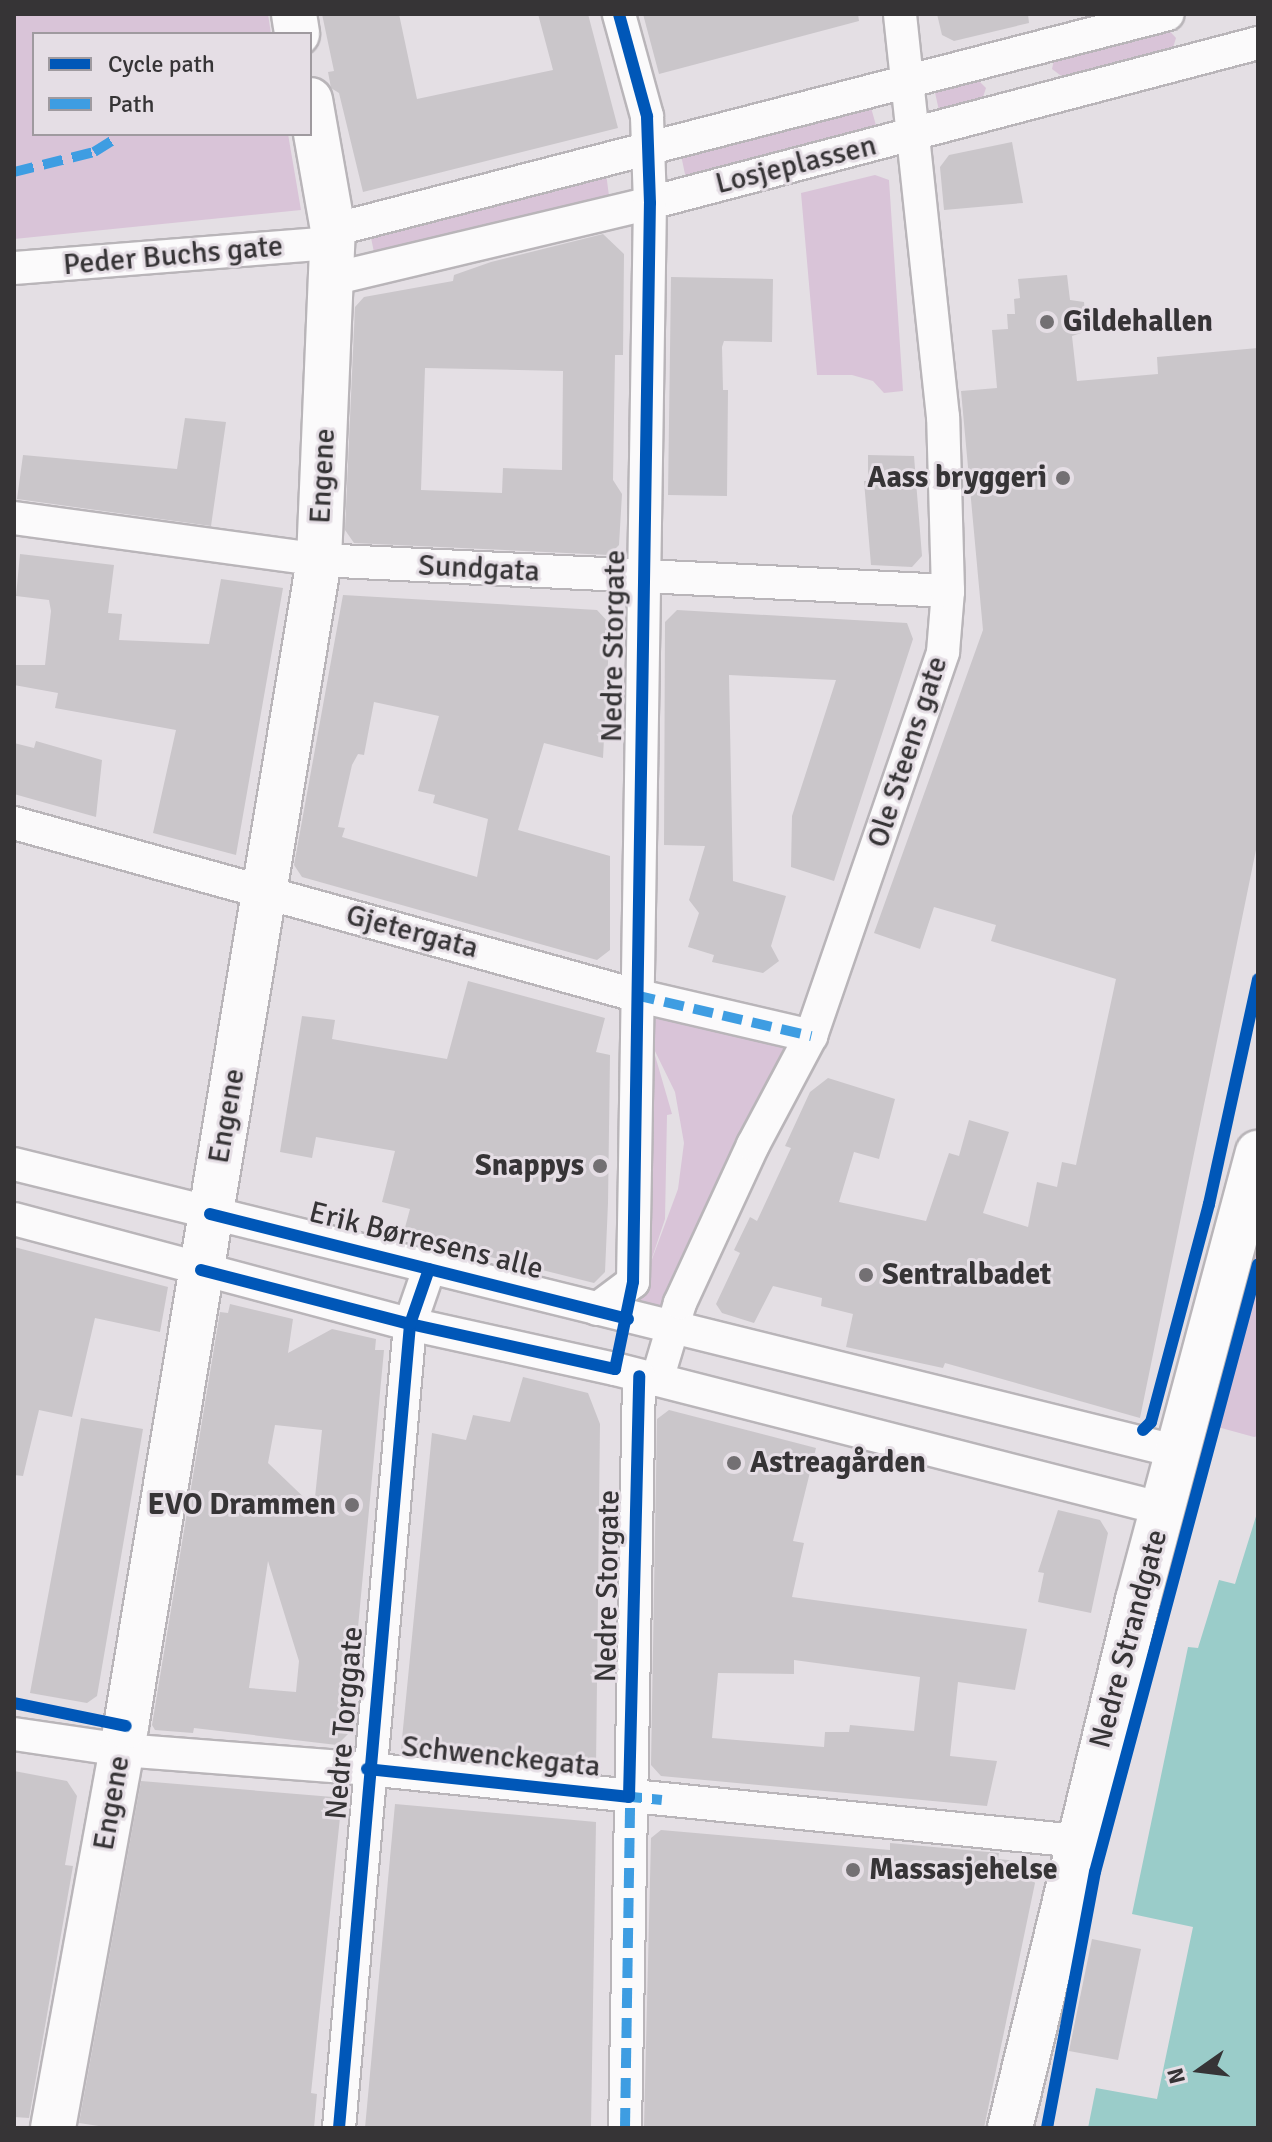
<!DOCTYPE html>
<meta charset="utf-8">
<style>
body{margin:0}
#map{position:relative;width:1272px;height:2142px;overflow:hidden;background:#e4dfe4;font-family:Signika,sans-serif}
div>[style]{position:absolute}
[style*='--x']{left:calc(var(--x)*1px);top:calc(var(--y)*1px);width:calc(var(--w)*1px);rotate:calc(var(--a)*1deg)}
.green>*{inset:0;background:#d9c4d8}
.water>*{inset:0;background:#9accc9}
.building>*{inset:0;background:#cac6ca}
.roads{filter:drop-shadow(2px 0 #b9b5b9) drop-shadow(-2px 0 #b9b5b9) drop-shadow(0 2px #b9b5b9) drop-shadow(0 -2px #b9b5b9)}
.street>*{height:32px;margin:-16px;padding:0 16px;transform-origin:16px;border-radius:16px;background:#fbfafb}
.secondary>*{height:44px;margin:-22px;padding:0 22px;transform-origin:22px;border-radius:22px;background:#fbfafb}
.quiet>*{height:10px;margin-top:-5px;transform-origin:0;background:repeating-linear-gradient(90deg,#3e9de2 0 20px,transparent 0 30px)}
.cycleway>*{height:12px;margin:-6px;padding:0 6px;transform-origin:6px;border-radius:6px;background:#0057b8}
.dots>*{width:22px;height:22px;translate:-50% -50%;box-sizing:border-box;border:4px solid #e5dee5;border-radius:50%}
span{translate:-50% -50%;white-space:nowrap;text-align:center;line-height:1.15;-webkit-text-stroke:6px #e5dee5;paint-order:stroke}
.street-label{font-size:30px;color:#363436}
.poi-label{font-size:30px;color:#363436;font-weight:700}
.left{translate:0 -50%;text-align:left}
.right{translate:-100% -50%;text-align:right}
.frame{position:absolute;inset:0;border:16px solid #363436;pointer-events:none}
.legend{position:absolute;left:32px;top:32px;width:280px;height:104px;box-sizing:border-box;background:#e5dee5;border:2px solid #9f9a9f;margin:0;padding:10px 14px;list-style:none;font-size:24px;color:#363436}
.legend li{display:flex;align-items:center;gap:16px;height:40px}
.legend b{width:40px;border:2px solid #9f9a9f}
.north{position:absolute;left:1160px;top:2030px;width:80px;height:80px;-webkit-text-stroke:6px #e5dee5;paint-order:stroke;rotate:256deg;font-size:22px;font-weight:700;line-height:32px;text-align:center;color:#363436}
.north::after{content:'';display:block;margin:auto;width:28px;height:36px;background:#363436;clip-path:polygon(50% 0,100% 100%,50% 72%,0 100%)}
</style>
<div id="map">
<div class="green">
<i style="clip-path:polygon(14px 14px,268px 14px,271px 34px,34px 34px,34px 134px,288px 134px,301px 210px,14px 239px)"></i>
<i style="clip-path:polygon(1165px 26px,1176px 38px,1171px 54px,1068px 81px,1052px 69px,1054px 60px)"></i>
<i style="clip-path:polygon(975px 77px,986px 88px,981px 103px,940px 115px,934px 88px)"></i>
<i style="clip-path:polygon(870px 104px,877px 129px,686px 179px,681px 155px)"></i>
<i style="clip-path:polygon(606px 173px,609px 196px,375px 257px,370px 233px)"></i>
<i style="clip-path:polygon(875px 175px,889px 180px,903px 391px,884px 393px,873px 381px,852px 375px,817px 375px,801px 193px)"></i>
<i style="clip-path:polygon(evenodd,635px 995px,811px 1036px,680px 1303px,628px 1319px,636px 1300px,635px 995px,652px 1045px,675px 1092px,684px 1143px,678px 1189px,648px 1270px,665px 1219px,667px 1115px,672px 1114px,652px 1045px)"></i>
<i style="clip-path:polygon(1258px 1217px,1258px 1436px,1254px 1437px,1203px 1423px)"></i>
</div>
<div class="water">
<i style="clip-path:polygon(1258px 1510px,1258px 2128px,1088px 2128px,1096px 2088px,1157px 2099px,1193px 1927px,1132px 1914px,1188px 1647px,1198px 1648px,1219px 1580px,1235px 1584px)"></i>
</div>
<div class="building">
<i style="clip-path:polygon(322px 14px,399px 14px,417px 99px,553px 70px,538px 14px,588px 14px,618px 128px,363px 192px,339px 93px,331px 88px,328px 72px,334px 71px)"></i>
<i style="clip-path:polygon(643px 14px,858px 14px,859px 21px,659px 74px)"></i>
<i style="clip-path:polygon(937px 14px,1028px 14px,1029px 23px,954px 41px,942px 35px)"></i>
<i style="clip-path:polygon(1012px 142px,1023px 203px,944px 210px,940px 167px,949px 155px)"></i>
<i style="clip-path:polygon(evenodd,603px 234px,624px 254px,623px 355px,615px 355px,613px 480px,622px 494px,619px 545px,609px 555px,354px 543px,345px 530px,355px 307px,364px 297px,453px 281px,454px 275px,491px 262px,603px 234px,425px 368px,563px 371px,562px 470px,503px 468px,502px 493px,421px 490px,425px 368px)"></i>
<i style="clip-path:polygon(1067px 275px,1070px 300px,1084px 302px,1087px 331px,1072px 336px,1077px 381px,1158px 374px,1157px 357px,1258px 348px,1258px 840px,1140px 1418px,945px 1363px,943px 1368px,846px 1347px,853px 1314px,821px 1306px,822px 1298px,773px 1286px,754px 1323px,722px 1313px,716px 1304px,740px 1253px,734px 1250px,750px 1217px,757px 1221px,791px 1148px,785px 1146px,810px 1092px,828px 1078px,895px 1099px,879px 1159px,854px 1152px,839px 1202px,926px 1221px,949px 1153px,959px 1156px,969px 1120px,1009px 1132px,983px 1213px,1028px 1227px,1037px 1182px,1057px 1187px,1062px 1162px,1076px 1165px,1116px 979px,991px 941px,996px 925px,934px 907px,920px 949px,874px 933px,983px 630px,961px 391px,997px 388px,992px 330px,1008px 329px,1007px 314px,1015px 314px,1014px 299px,1020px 298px,1018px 279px)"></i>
<i style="clip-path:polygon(671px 277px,773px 279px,772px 342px,724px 341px,722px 347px,723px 390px,728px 390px,727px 496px,668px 495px)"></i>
<i style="clip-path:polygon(185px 418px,226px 422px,211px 526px,17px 499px,23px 455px,177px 469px)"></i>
<i style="clip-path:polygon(868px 455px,914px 456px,922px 556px,912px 567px,871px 565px,864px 481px,868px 481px)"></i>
<i style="clip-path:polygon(20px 554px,114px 565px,108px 613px,122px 614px,119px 640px,209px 644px,221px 579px,283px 588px,236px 855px,153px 833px,176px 730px,55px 708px,58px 693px,14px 685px,14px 665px,45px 665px,51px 611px,49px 600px,16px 596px)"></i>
<i style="clip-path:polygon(evenodd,343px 595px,597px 610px,610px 624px,603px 758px,544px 743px,518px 830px,610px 856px,610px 950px,597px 960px,302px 877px,294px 865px,343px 595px,374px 702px,439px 716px,418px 791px,435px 795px,433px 803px,488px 819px,477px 877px,342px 837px,345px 828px,338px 827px,352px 765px,358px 754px,364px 755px,374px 702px)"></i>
<i style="clip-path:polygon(677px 610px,907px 623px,913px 639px,834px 881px,791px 867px,792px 816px,836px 680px,729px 675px,733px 881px,786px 896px,771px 946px,779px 961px,763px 973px,712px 962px,714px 955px,688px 947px,699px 913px,689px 900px,705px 846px,664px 845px,665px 622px)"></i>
<i style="clip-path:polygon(36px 741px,102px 760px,96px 817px,14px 794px,14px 743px,34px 748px)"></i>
<i style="clip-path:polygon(468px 981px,605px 1018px,596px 1052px,610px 1055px,608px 1203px,605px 1272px,594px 1283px,403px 1235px,410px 1209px,382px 1202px,395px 1151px,316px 1137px,312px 1158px,280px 1152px,302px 1016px,335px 1020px,332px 1039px,447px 1059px)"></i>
<i style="clip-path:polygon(14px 1247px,168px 1287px,160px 1332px,95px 1318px,72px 1417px,39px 1410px,23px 1476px,14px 1475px)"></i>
<i style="clip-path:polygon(evenodd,230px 1304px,293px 1319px,288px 1353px,332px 1329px,376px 1339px,375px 1350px,384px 1350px,348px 1734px,337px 1745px,194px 1728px,193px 1733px,155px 1730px,152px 1725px,220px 1312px,228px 1313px,230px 1304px,275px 1425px,322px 1430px,314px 1507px,268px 1463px,275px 1425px,230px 1304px,268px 1561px,299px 1661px,296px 1692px,249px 1688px,268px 1561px)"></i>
<i style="clip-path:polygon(523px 1377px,588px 1393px,600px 1424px,596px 1768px,401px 1749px,432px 1433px,466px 1440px,473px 1415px,510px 1422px)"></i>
<i style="clip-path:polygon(evenodd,669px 1410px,816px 1448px,793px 1541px,804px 1543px,792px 1597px,1027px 1629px,1015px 1690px,958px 1682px,950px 1756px,997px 1761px,987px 1806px,661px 1776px,651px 1765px,657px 1419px,669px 1410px,794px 1660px,920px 1677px,914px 1731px,850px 1725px,849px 1732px,825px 1732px,824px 1747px,712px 1738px,718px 1673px,794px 1674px,794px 1660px)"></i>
<i style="clip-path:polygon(81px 1418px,143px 1429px,97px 1696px,87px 1703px,30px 1693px)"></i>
<i style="clip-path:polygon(1058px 1510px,1100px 1520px,1108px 1533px,1091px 1613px,1038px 1602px,1044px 1573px,1038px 1572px)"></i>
<i style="clip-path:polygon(14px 1771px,67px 1781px,77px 1796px,65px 1865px,73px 1866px,29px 2118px,14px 2117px)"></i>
<i style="clip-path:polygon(141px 1781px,333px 1797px,341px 1808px,311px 2093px,317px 2094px,314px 2128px,112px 2128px,79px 2123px)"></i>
<i style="clip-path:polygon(395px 1804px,596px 1822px,591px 2128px,365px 2128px)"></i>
<i style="clip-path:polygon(661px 1830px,890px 1850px,890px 1843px,999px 1853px,998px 1859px,1018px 1861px,1035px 1883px,984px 2128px,644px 2128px,651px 1838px)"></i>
<i style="clip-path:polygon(1092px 1939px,1141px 1949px,1118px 2060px,1069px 2051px)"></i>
</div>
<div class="roads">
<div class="street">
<i style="--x:333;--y:230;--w:862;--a:-14.5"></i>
<i style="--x:14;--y:268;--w:320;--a:-4.5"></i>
<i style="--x:332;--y:279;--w:327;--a:-13.4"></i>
<i style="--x:650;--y:203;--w:629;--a:-14.74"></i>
<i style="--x:14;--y:518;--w:308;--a:7.8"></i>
<i style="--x:319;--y:560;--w:630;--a:2.82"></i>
<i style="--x:14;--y:823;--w:644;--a:15.48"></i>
<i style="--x:635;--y:995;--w:181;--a:13.1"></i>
<i style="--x:14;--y:1164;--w:1200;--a:13.89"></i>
<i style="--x:14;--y:1219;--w:410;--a:14.9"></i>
<i style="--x:410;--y:1324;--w:210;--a:12.4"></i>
<i style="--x:615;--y:1369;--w:566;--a:14.33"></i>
<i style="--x:597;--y:1309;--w:45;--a:-36.9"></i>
<i style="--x:633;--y:1282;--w:115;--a:-89"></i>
<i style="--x:635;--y:1167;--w:964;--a:-89.11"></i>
<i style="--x:650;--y:203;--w:87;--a:-92"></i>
<i style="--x:647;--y:116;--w:106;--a:-105.4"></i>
<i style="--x:657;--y:1380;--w:80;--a:-73.4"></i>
<i style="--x:680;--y:1303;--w:174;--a:-65.2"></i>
<i style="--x:753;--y:1145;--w:123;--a:-62"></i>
<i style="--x:811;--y:1036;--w:406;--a:-71"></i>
<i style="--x:943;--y:652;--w:61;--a:-85.3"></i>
<i style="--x:948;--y:591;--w:174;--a:-91.6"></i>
<i style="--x:943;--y:417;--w:405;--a:-96.1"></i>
<i style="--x:14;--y:1734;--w:109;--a:8.4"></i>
<i style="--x:122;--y:1750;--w:246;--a:4.4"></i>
<i style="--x:367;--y:1769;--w:714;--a:5.79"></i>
<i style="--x:339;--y:2128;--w:807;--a:-84.95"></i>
<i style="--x:410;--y:1324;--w:58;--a:-70.9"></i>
<i style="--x:625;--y:2128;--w:752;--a:-88.93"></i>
</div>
<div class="secondary">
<i style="--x:294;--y:14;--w:20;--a:81"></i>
<i style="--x:53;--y:2128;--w:409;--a:-79.7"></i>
<i style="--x:126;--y:1726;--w:1182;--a:-80.6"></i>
<i style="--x:319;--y:560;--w:330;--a:-87.6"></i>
<i style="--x:333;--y:230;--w:132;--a:-100"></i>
<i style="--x:1010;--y:2128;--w:543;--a:-76.37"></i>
<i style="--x:1138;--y:1600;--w:463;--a:-75"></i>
</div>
</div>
<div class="quiet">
<i style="--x:14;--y:172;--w:82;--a:-14"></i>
<i style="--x:94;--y:152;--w:25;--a:-32"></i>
<i style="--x:635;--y:995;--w:181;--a:13.1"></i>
<i style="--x:622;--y:1796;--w:40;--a:5.7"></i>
<i style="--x:625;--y:2128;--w:336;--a:-89.1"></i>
</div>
<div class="cycleway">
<i style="--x:210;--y:1214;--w:431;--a:14.1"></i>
<i style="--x:201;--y:1270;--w:216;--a:14.5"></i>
<i style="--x:410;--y:1324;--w:210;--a:12.4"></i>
<i style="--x:615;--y:1369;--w:89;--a:-78.3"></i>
<i style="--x:633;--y:1282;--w:1079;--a:-89.1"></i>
<i style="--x:650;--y:203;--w:87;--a:-92"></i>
<i style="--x:647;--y:116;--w:106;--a:-105.4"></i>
<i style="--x:1143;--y:1430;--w:11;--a:-45"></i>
<i style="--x:1151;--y:1422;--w:226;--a:-75.1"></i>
<i style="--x:1209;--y:1204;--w:230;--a:-77.7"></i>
<i style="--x:14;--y:1703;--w:114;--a:11.6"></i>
<i style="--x:367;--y:1769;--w:263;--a:6.1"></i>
<i style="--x:629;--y:1797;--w:421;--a:-88.6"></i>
<i style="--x:339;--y:2128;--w:807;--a:-84.95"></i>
<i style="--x:410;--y:1324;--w:58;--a:-70.9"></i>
<i style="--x:1047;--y:2128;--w:260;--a:-79.4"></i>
<i style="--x:1095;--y:1872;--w:629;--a:-74.99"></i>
</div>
<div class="dots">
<i style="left:1047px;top:322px;background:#737073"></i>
<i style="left:1063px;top:478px;background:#737073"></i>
<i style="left:600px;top:1166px;background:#737073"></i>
<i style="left:866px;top:1275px;background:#737073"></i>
<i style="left:734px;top:1463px;background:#737073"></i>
<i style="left:352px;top:1505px;background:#737073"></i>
<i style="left:853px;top:1870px;background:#737073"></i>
</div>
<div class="street-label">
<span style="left:796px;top:165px;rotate:-14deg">Losjeplassen</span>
<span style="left:173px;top:256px;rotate:-5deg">Peder Buchs gate</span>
<span style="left:323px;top:476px;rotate:-87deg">Engene</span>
<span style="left:479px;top:569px;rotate:3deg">Sundgata</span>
<span style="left:614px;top:646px;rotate:-89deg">Nedre Storgate</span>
<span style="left:908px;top:752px;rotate:-72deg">Ole Steens gate</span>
<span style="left:412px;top:932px;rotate:15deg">Gjetergata</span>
<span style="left:227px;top:1116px;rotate:-80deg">Engene</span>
<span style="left:426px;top:1241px;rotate:14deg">Erik Børresens alle</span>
<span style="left:608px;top:1586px;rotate:-89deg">Nedre Storgate</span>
<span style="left:1129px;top:1639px;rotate:-75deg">Nedre Strandgate</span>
<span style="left:345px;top:1723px;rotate:-85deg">Nedre Torggate</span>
<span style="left:501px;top:1757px;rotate:6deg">Schwenckegata</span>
<span style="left:112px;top:1803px;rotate:-80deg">Engene</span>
</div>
<div class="poi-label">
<span class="left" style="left:1063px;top:322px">Gildehallen</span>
<span class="right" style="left:1047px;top:478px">Aass bryggeri</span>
<span class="right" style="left:584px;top:1166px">Snappys</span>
<span class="left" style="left:882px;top:1275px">Sentralbadet</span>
<span class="left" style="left:750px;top:1463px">Astreagården</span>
<span class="right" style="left:336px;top:1505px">EVO Drammen</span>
<span class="left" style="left:869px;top:1870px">Massasjehelse</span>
</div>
<div class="frame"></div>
<ul class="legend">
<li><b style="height:10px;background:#0057b8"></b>Cycle path</li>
<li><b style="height:10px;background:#3e9de2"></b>Path</li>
</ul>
<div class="north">N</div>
</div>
